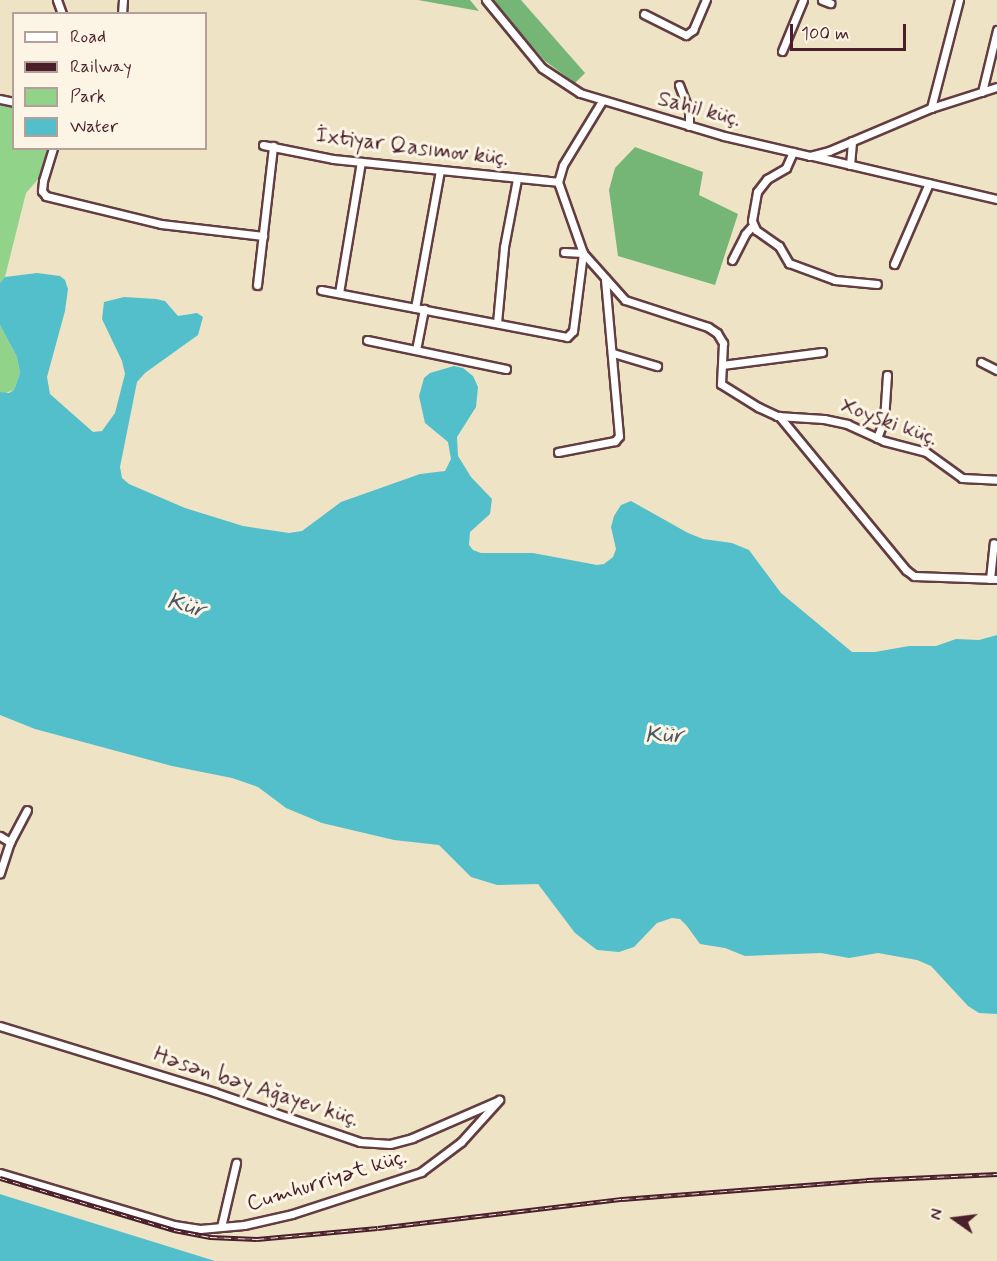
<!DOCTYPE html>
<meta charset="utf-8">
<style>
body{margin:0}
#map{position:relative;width:997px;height:1261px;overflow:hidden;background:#eee4c5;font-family:Mynerve,sans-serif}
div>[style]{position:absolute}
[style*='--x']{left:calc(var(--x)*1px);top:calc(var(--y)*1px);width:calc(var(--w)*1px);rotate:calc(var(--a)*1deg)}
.green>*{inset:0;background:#92d38a}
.forest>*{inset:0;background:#75b576}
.water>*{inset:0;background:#52bfca}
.roads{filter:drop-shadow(2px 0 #633d42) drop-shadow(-2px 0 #633d42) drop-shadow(0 2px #633d42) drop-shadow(0 -2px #633d42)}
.street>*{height:7px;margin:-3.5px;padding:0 3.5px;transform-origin:3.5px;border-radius:3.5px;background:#fff}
.rail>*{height:4.5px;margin-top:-2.25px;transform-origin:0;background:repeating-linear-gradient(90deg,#fcf5e5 0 7px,#4a1f2b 0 14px);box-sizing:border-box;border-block:2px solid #4a1f2b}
span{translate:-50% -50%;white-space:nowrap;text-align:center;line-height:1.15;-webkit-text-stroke:6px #fcf5e5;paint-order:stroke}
.street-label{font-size:22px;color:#4a1f2b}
.water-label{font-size:24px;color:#4d5763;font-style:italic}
.legend{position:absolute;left:12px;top:12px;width:195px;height:138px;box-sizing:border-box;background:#fcf5e5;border:2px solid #b59f9b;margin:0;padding:8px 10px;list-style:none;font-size:18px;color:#4a1f2b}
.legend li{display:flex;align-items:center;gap:12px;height:30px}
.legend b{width:30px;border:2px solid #b59f9b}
.north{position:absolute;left:925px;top:1189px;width:60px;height:60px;-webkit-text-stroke:4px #fcf5e5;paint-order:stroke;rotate:284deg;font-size:16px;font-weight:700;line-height:24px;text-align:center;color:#4a1f2b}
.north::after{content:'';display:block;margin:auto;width:21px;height:27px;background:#4a1f2b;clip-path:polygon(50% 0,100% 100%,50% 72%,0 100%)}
.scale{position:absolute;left:790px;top:24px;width:116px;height:27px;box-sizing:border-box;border:3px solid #4a1f2b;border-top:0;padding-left:8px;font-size:18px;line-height:21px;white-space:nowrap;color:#4a1f2b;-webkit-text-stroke:4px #fcf5e5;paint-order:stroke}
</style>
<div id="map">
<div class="green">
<i style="clip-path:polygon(0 105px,13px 108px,14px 148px,47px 149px,40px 177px,26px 193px,5px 277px,0 283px)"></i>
<i style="clip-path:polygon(0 325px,17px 357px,20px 373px,14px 390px,5px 393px,0 392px)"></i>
</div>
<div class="forest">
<i style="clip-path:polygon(418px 0,470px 0,479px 11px)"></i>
<i style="clip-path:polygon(492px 0,521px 0,585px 73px,575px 83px,545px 61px)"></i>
<i style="clip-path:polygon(635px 147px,703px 172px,699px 195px,738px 214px,715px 285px,618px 256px,609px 190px,615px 168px)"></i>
</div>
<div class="water">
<i style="clip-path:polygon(37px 273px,60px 276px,65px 280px,68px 289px,65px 311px,47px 377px,50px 394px,93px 432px,102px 431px,115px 413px,125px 374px,122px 361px,102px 319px,104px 302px,124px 297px,156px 299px,165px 301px,178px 316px,197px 313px,203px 317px,198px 335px,145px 373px,137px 382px,120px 467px,122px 478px,129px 484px,185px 508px,243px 526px,289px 533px,302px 531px,341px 502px,420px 474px,445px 471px,451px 459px,448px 442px,425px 423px,419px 396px,424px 378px,430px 373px,454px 366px,463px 368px,473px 376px,478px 387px,476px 407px,457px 437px,458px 456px,471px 477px,492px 499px,490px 514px,470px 532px,469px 545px,473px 550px,481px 553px,533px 553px,597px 565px,604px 564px,613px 557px,616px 549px,611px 527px,614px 516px,621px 505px,631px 501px,688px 533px,703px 539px,732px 543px,749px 550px,781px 593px,852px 652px,875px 652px,909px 646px,936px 646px,956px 639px,979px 640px,997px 635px,997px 1014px,979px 1013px,968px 1006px,931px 966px,917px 960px,878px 953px,849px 958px,821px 953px,745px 956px,725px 948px,700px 944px,687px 926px,680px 919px,672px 918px,657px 923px,634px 947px,619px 952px,597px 950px,575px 933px,538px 884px,497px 885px,471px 877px,439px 845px,394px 840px,322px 823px,286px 808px,258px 787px,232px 778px,172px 766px,35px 729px,0 715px,0 392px,9px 393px,14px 390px,20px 373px,17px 357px,0 325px,0 283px,5px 277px)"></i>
<i style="clip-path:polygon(0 1194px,6px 1196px,215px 1261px,0 1261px)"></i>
</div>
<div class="roads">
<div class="street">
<i style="--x:57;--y:0;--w:15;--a:70"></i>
<i style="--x:486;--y:0;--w:88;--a:50.5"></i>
<i style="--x:542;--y:68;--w:45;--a:33.3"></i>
<i style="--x:580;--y:93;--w:150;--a:16.6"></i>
<i style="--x:724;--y:136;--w:88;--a:13.1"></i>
<i style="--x:810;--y:156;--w:20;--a:-15"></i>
<i style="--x:829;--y:151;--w:111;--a:-22.9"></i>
<i style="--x:931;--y:108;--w:69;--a:-17.7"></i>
<i style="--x:822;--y:0;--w:9;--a:21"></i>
<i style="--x:122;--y:14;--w:14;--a:-86"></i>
<i style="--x:644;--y:14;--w:47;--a:26.6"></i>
<i style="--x:686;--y:35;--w:9;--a:-36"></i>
<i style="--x:693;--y:30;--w:33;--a:-67"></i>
<i style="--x:782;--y:51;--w:55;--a:-67.6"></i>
<i style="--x:679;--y:85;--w:28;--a:69"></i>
<i style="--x:689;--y:111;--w:15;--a:90"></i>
<i style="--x:982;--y:92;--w:64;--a:-76.4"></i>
<i style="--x:0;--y:99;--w:14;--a:12"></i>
<i style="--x:602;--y:101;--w:75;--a:121.4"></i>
<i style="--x:563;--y:165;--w:18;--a:106"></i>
<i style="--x:558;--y:182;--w:75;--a:70.6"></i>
<i style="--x:583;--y:253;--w:63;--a:48.2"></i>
<i style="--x:625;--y:300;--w:87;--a:18"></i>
<i style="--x:708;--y:327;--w:11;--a:34"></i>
<i style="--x:717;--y:333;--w:12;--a:59"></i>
<i style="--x:723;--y:343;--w:41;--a:92.8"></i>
<i style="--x:721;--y:384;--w:44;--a:31.9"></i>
<i style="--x:758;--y:407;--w:21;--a:25"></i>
<i style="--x:777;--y:416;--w:47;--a:3.7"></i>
<i style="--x:824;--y:419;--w:24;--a:12"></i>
<i style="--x:847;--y:424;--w:41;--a:24.7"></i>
<i style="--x:884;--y:441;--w:43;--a:14.7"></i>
<i style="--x:926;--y:452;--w:44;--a:35.8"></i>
<i style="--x:962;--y:478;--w:35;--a:3"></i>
<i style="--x:931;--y:108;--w:112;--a:-75.5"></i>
<i style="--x:263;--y:145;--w:71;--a:11.3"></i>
<i style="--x:333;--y:159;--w:226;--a:5.8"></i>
<i style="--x:53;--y:148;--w:34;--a:107"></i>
<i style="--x:43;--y:181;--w:10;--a:96"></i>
<i style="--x:42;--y:191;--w:6;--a:51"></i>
<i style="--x:46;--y:196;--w:118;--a:13.7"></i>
<i style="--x:161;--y:224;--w:103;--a:6.7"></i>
<i style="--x:793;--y:152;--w:17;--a:114"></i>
<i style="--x:786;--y:168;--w:22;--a:150"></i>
<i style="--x:767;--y:179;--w:16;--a:128"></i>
<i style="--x:757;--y:192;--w:29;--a:100"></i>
<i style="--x:752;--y:221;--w:10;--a:66"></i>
<i style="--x:756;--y:230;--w:28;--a:35"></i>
<i style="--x:779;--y:246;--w:20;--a:60"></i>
<i style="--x:789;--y:263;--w:49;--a:20.3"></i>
<i style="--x:835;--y:280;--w:42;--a:5.4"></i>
<i style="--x:813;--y:156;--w:189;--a:13.2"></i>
<i style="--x:850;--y:165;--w:24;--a:-85"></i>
<i style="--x:732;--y:260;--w:29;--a:-63"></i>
<i style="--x:745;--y:234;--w:12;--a:-48"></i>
<i style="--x:894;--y:264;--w:88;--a:-66.6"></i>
<i style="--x:257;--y:285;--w:140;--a:-83.4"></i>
<i style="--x:321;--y:290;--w:250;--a:10.8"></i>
<i style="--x:567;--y:337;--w:8;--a:-45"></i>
<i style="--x:573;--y:331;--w:79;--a:-82.7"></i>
<i style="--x:583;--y:253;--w:19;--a:-177"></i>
<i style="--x:339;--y:293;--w:133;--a:-80.5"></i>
<i style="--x:415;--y:308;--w:139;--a:-79.7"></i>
<i style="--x:497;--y:323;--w:76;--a:-84.7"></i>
<i style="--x:504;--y:247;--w:69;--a:-79.2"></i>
<i style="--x:367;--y:340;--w:142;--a:11.8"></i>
<i style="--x:416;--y:350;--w:42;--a:-79"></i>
<i style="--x:613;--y:353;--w:46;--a:16.5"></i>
<i style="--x:981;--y:362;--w:18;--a:27"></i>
<i style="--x:722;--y:365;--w:101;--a:-7.4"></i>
<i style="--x:779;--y:416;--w:200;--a:50.5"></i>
<i style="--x:906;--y:570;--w:10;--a:37"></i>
<i style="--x:914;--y:576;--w:83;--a:2.1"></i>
<i style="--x:877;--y:438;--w:19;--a:-69"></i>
<i style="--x:884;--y:420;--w:45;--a:-86.2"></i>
<i style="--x:558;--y:452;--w:58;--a:-10.9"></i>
<i style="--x:615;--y:441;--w:6;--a:-51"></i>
<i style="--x:619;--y:436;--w:158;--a:-95.1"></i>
<i style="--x:990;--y:579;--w:36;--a:-84"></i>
<i style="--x:0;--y:836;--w:12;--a:31"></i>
<i style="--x:10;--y:842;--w:33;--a:108"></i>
<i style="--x:10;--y:842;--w:36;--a:-62"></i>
<i style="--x:0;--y:1026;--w:224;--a:17.1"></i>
<i style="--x:214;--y:1092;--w:154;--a:18.9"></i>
<i style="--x:360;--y:1142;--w:30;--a:4"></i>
<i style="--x:390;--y:1144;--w:23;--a:-15"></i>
<i style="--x:412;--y:1138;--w:93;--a:-23.5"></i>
<i style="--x:0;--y:1173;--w:182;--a:16.6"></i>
<i style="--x:174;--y:1225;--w:26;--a:9"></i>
<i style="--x:200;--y:1229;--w:44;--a:-5.2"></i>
<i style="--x:244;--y:1225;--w:49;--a:-12.9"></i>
<i style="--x:292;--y:1214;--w:136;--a:-18"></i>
<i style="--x:421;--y:1172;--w:50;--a:-36.9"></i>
<i style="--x:461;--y:1142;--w:57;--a:-47.9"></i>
<i style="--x:221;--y:1227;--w:66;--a:-76.8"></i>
</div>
</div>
<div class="rail">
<i style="--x:0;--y:1178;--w:182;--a:16.6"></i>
<i style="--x:174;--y:1230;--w:37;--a:11"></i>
<i style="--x:210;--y:1237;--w:47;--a:2.4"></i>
<i style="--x:257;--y:1239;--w:121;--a:-5.2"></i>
<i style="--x:378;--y:1228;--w:246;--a:-6.8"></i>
<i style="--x:622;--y:1199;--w:246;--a:-4.4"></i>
<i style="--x:867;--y:1180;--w:130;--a:-2.6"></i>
</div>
<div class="street-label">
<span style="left:699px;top:110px;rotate:15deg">Sahil küç.</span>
<span style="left:412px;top:148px;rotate:7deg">İxtiyar Qasımov küç.</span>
<span style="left:889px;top:423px;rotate:20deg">Xoyski küç.</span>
<span style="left:256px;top:1088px;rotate:18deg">Həsən bəy Ağayev küç.</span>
<span style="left:327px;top:1181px;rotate:-17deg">Cumhurriyət küç.</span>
</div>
<div class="water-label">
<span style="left:186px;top:606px;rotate:16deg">Kür</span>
<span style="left:664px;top:736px">Kür</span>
</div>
<ul class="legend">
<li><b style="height:8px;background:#fff"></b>Road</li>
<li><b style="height:8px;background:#4a1f2b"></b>Railway</li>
<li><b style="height:16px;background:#92d38a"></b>Park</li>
<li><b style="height:16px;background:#52bfca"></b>Water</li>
</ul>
<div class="north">N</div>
<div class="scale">100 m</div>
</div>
